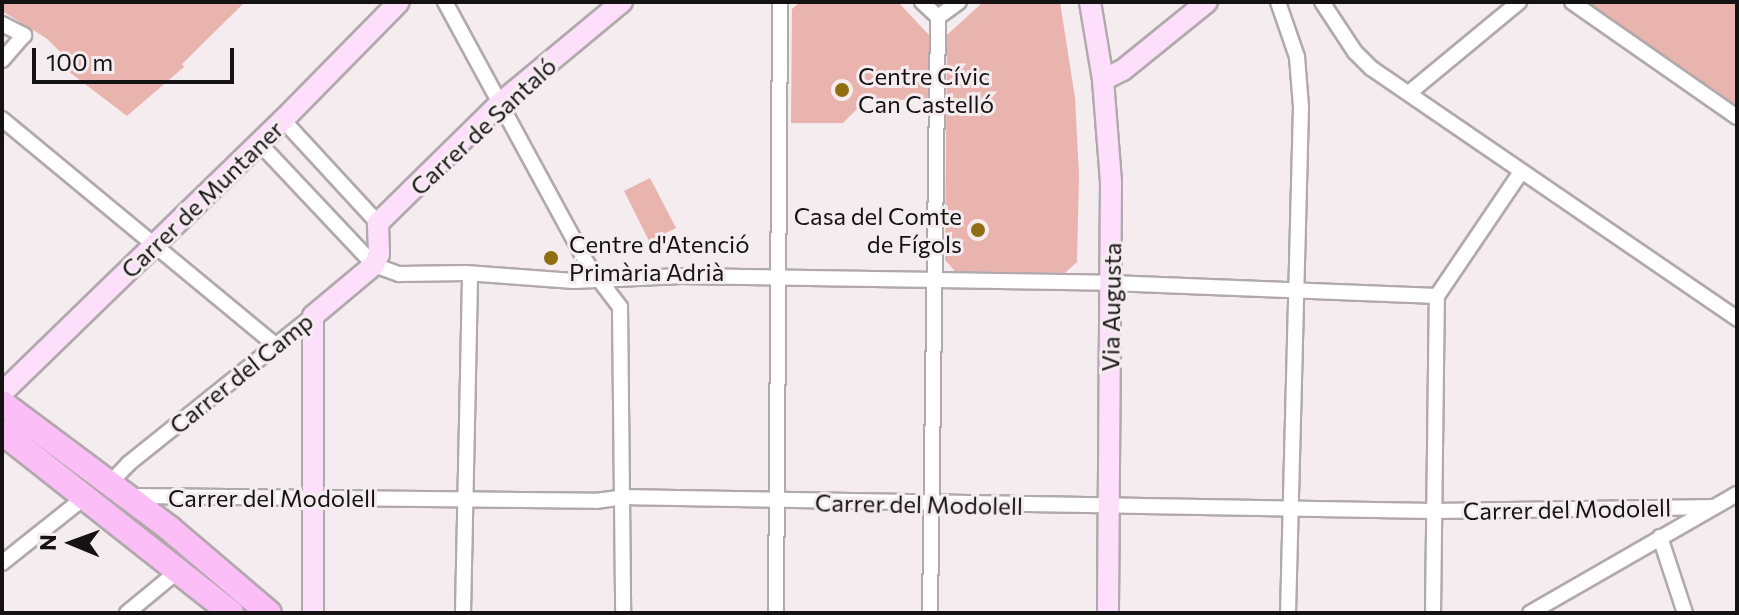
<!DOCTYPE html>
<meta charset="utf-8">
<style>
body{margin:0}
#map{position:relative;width:1739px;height:615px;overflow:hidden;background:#f5ecf0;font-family:Commissioner,sans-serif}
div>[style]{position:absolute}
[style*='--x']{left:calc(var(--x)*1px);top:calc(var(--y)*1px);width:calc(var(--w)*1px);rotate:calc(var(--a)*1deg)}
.green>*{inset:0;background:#e8b4ad}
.roads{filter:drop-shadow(2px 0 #b1a9ac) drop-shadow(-2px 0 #b1a9ac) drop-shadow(0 2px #b1a9ac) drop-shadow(0 -2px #b1a9ac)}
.street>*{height:14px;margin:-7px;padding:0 7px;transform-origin:7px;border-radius:7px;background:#fff}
.secondary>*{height:20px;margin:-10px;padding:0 10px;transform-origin:10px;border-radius:10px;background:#fddffb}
.primary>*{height:24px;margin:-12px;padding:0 12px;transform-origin:12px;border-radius:12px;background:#fbbef7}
.dots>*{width:22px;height:22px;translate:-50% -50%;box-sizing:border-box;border:4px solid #f5ecf0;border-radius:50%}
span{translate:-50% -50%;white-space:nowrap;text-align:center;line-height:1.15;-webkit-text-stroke:6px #f5ecf0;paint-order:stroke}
.poi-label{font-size:24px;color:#151213}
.left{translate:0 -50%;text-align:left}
.right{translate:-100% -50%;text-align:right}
.street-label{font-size:24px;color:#151213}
.frame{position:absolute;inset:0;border:4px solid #151213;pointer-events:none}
.north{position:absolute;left:32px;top:503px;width:80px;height:80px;-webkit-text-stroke:6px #f5ecf0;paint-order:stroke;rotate:271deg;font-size:22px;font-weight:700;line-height:32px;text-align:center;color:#151213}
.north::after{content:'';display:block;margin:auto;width:28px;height:36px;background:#151213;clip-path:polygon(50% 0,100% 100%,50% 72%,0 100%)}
.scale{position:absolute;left:32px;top:48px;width:202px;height:36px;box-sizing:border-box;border:4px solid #151213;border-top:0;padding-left:10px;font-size:24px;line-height:28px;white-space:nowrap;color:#151213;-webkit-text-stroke:6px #f5ecf0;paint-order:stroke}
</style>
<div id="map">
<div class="green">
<i style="clip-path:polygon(2px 2px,245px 2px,182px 64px,184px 67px,127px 116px,68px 71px,76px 67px,46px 38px,2px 11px)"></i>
<i style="clip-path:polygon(800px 2px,898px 2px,929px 35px,929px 100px,866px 100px,843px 123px,791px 123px,792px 9px)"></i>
<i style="clip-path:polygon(983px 2px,1060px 2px,1075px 98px,1079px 175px,1077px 262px,1065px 273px,955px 271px,945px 260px,947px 35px)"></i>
<i style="clip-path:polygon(1580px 2px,1737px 2px,1737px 109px)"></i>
<i style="clip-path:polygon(650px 178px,676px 228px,649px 241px,624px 191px)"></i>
</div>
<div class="roads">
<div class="street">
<i style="--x:445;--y:2;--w:296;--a:61.5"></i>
<i style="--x:586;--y:262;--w:56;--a:52.9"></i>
<i style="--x:620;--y:307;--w:306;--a:89.4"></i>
<i style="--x:922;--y:2;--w:22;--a:43"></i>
<i style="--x:1278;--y:2;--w:58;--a:70.9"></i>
<i style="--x:1297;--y:57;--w:50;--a:85.4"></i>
<i style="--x:1301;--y:107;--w:506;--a:91.47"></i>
<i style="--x:1322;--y:2;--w:60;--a:56.6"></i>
<i style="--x:1355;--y:52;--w:23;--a:45"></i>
<i style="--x:1371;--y:68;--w:444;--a:34.4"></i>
<i style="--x:1572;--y:2;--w:201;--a:34.9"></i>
<i style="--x:938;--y:17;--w:26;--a:-36"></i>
<i style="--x:2;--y:24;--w:25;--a:27"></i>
<i style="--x:24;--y:35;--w:33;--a:131"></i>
<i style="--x:1409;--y:93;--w:143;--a:-39.6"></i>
<i style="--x:2;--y:119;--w:353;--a:39.6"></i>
<i style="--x:283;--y:120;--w:140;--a:47.3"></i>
<i style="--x:260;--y:144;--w:166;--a:46.7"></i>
<i style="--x:374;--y:265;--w:27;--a:20"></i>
<i style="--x:399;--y:274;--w:67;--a:-0.9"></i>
<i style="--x:466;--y:273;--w:108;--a:4.2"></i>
<i style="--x:574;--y:281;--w:107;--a:-2.7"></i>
<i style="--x:681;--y:276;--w:430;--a:0.9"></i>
<i style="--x:1111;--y:283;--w:326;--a:2.3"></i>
<i style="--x:109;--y:484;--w:28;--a:-46"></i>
<i style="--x:128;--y:464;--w:237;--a:-38.7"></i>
<i style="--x:131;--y:496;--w:465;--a:0.6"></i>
<i style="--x:596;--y:501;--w:28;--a:-8"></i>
<i style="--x:624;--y:497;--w:809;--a:0.99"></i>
<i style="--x:1433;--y:511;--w:281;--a:-0.8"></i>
<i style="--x:1660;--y:537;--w:80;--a:71.8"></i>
<i style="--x:2;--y:563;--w:106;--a:-38.5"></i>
<i style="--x:127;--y:613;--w:67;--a:-39.6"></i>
<i style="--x:463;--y:613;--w:339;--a:-88.8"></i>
<i style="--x:776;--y:613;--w:611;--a:-89.62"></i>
<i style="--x:930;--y:613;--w:596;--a:-89.23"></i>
<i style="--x:1433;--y:613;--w:317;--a:-89.3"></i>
<i style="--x:1437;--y:296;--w:150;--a:-55.9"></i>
<i style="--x:1530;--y:613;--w:239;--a:-29.9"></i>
</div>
<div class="secondary">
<i style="--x:1090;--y:2;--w:79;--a:80.5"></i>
<i style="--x:1103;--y:80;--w:101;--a:85.5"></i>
<i style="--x:1111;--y:181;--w:432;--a:90.4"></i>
<i style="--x:1103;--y:80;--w:22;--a:-27"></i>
<i style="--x:1123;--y:70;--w:108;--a:-39"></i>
<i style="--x:2;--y:393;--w:392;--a:-44.2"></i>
<i style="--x:283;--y:120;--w:165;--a:-45.5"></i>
<i style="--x:313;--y:613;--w:297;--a:-90"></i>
<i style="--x:313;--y:316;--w:80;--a:-39.9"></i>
<i style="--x:374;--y:265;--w:12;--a:-66"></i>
<i style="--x:379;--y:254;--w:31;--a:-92"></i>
<i style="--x:378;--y:223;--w:170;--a:-44.5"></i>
<i style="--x:499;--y:104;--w:160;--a:-39.7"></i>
</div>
<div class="primary">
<i style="--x:2;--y:403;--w:209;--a:36.8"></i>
<i style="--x:169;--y:528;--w:131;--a:40.4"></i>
<i style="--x:2;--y:432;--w:292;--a:38.3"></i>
</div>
</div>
<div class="dots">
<i style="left:842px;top:90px;background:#906c12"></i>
<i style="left:978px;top:230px;background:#906c12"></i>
<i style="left:551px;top:258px;background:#906c12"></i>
</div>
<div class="poi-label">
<span class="left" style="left:858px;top:90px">Centre Cívic<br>Can Castelló</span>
<span class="right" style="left:962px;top:230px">Casa del Comte<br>de Fígols</span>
<span class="left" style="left:569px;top:258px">Centre d'Atenció<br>Primària Adrià</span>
</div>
<div class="street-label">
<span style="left:483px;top:126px;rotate:-43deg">Carrer de Santaló</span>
<span style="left:202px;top:199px;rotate:-44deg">Carrer de Muntaner</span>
<span style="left:1111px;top:307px;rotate:-89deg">Via Augusta</span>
<span style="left:241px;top:373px;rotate:-39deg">Carrer del Camp</span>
<span style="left:272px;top:498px">Carrer del Modolell</span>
<span style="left:919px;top:504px;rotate:1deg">Carrer del Modolell</span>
<span style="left:1567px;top:509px;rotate:-1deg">Carrer del Modolell</span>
</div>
<div class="frame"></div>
<div class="north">N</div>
<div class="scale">100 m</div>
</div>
